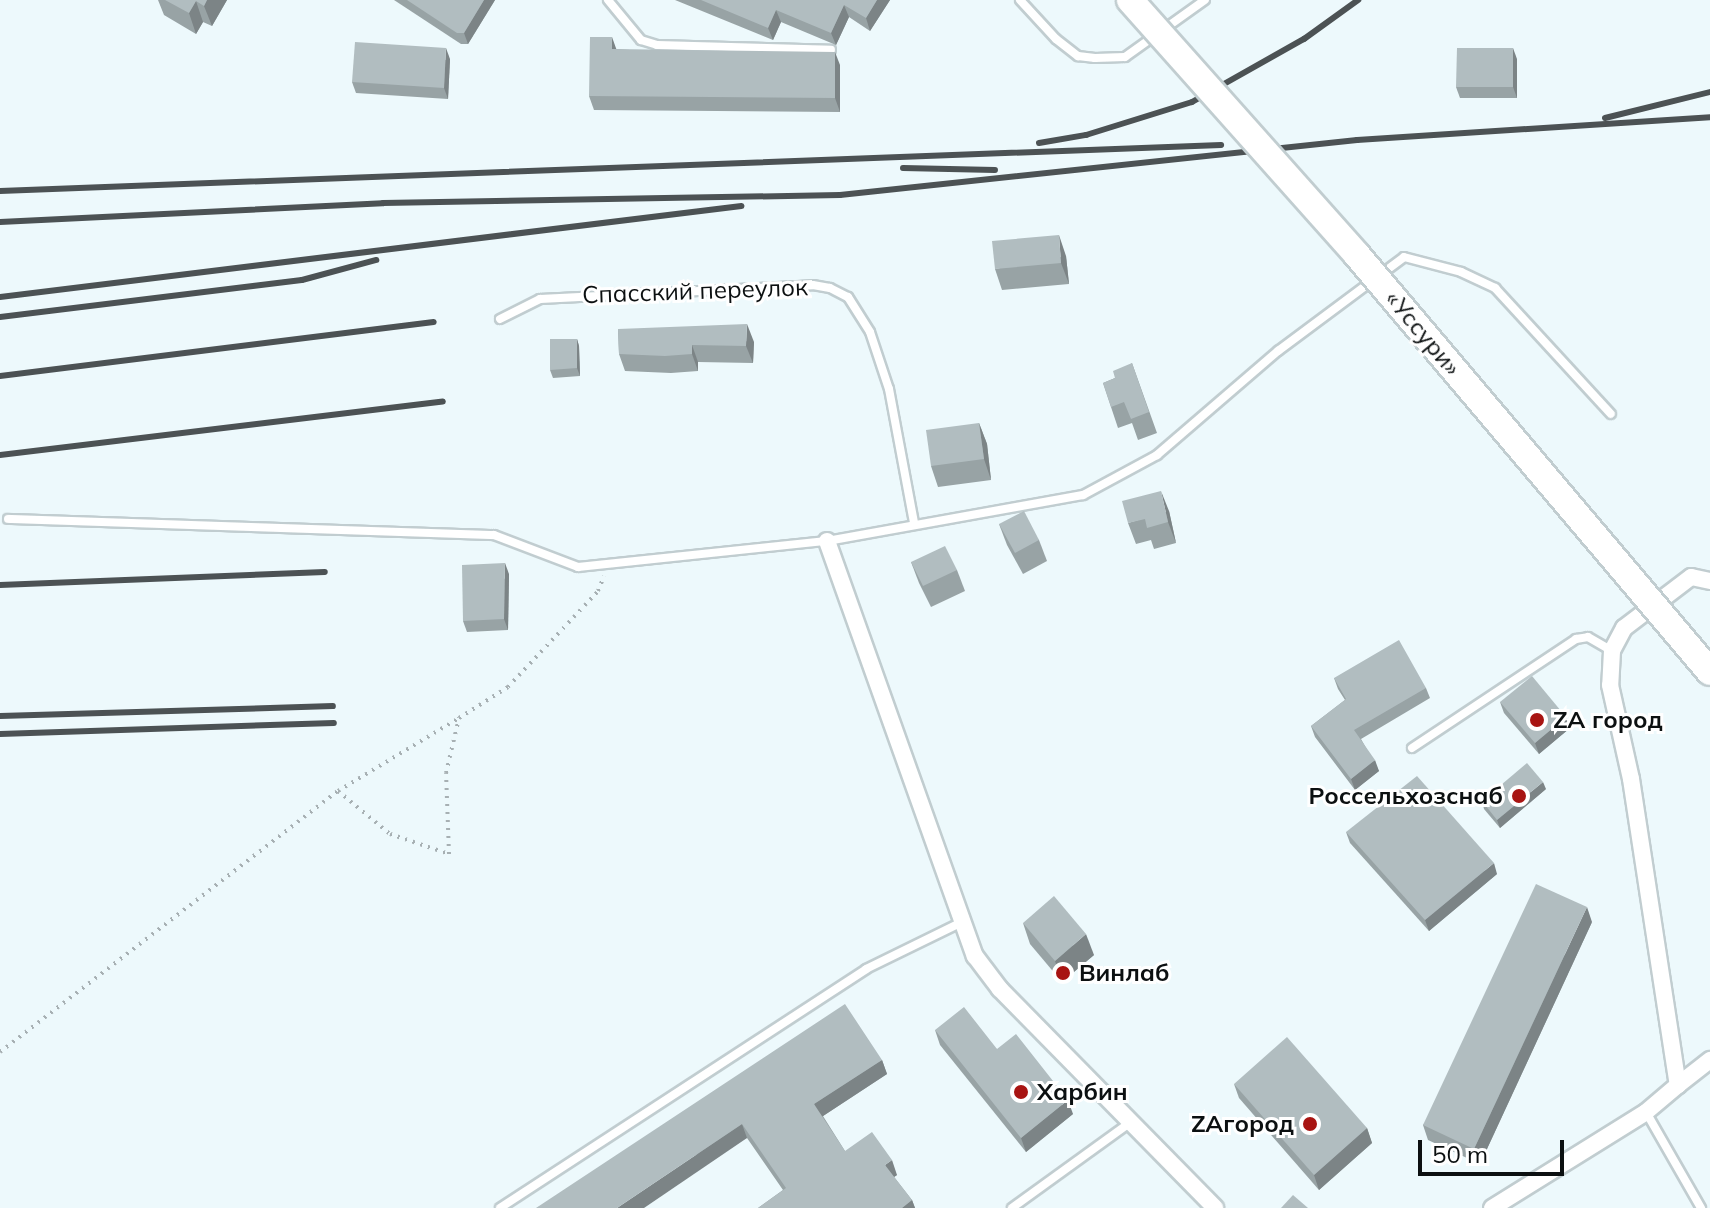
<!DOCTYPE html>
<meta charset="utf-8">
<style>
body{margin:0}
#map{position:relative;width:1710px;height:1208px;overflow:hidden;background:#edf9fc;font-family:Mulish,sans-serif}
div>[style]{position:absolute}
[style*='--x']{left:calc(var(--x)*1px);top:calc(var(--y)*1px);width:calc(var(--w)*1px);rotate:calc(var(--a)*1deg)}
.path>*{height:4px;margin-top:-2px;transform-origin:0;background:repeating-linear-gradient(90deg,#a7b0b3 0 2px,transparent 0 8px)}
.roads{filter:drop-shadow(2px 0 #c1cdd0) drop-shadow(-2px 0 #c1cdd0) drop-shadow(0 2px #c1cdd0) drop-shadow(0 -2px #c1cdd0)}
.service>*{height:8px;margin:-4px;padding:0 4px;transform-origin:4px;border-radius:4px;background:#fff}
.minor>*{height:16px;margin:-8px;padding:0 8px;transform-origin:8px;border-radius:8px;background:#fff}
.rail>*{height:6px;margin:-3px;padding:0 3px;transform-origin:3px;border-radius:3px;background:#4c5254}
.bridges{filter:drop-shadow(2px 0 #c1cdd0) drop-shadow(-2px 0 #c1cdd0) drop-shadow(0 2px #c1cdd0) drop-shadow(0 -2px #c1cdd0)}
.trunk-bridge>*{height:26px;margin:-13px;padding:0 13px;transform-origin:13px;border-radius:13px;background:#fff}
.wall>*{inset:0;background:#98a3a5}
.shaded-wall>*{inset:0;background:#7c8486}
.building>*{inset:0;background:#b1bdc0}
.dots>*{width:22px;height:22px;translate:-50% -50%;box-sizing:border-box;border:4px solid #fff;border-radius:50%}
span{translate:-50% -50%;white-space:nowrap;text-align:center;line-height:1.15;-webkit-text-stroke:6px #fff;paint-order:stroke}
.street-label{font-size:24px;color:#0c1011}
.poi-label{font-size:24px;color:#0c1011;font-weight:700}
.left{translate:0 -50%;text-align:left}
.right{translate:-100% -50%;text-align:right}
.scale{position:absolute;left:1418px;top:1140px;width:146px;height:36px;box-sizing:border-box;border:4px solid #0c1011;border-top:0;padding-left:10px;font-size:24px;line-height:28px;white-space:nowrap;color:#0c1011;-webkit-text-stroke:6px #fff;paint-order:stroke}
</style>
<div id="map">
<div class="path">
<i style="--x:338;--y:791;--w:67;--a:39.6"></i>
<i style="--x:390;--y:834;--w:62;--a:18.7"></i>
<i style="--x:449;--y:854;--w:81;--a:-92.1"></i>
<i style="--x:446;--y:773;--w:57;--a:-76.7"></i>
<i style="--x:459;--y:718;--w:58;--a:-32.3"></i>
<i style="--x:508;--y:687;--w:132;--a:-46.8"></i>
<i style="--x:598;--y:591;--w:16;--a:-68"></i>
<i style="--x:0;--y:1052;--w:427;--a:-37.7"></i>
<i style="--x:338;--y:791;--w:141;--a:-31.1"></i>
</div>
<div class="roads">
<div class="service">
<i style="--x:608;--y:0;--w:52;--a:50.5"></i>
<i style="--x:641;--y:40;--w:17;--a:17"></i>
<i style="--x:657;--y:45;--w:174;--a:1.6"></i>
<i style="--x:1020;--y:0;--w:53;--a:47.3"></i>
<i style="--x:1056;--y:39;--w:28;--a:38"></i>
<i style="--x:1078;--y:56;--w:17;--a:7"></i>
<i style="--x:1095;--y:58;--w:30;--a:-2"></i>
<i style="--x:1125;--y:57;--w:98;--a:-35.5"></i>
<i style="--x:500;--y:319;--w:45;--a:-26.6"></i>
<i style="--x:540;--y:299;--w:273;--a:-2.9"></i>
<i style="--x:813;--y:285;--w:17;--a:10"></i>
<i style="--x:830;--y:288;--w:20;--a:27"></i>
<i style="--x:848;--y:297;--w:41;--a:57.8"></i>
<i style="--x:870;--y:332;--w:60;--a:71.6"></i>
<i style="--x:889;--y:389;--w:136;--a:79.4"></i>
<i style="--x:8;--y:519;--w:486;--a:1.9"></i>
<i style="--x:494;--y:535;--w:90;--a:20.9"></i>
<i style="--x:578;--y:567;--w:250;--a:-6"></i>
<i style="--x:827;--y:541;--w:260;--a:-10.2"></i>
<i style="--x:1083;--y:495;--w:84;--a:-28.4"></i>
<i style="--x:1157;--y:455;--w:160;--a:-40.7"></i>
<i style="--x:1278;--y:351;--w:157;--a:-36.7"></i>
<i style="--x:1404;--y:257;--w:59;--a:14.7"></i>
<i style="--x:1461;--y:272;--w:38;--a:25"></i>
<i style="--x:1495;--y:288;--w:171;--a:47.4"></i>
<i style="--x:1412;--y:748;--w:197;--a:-33.6"></i>
<i style="--x:1576;--y:639;--w:12;--a:-9"></i>
<i style="--x:1588;--y:637;--w:28;--a:30"></i>
<i style="--x:1646;--y:1112;--w:111;--a:60.2"></i>
<i style="--x:500;--y:1208;--w:437;--a:-33.1"></i>
<i style="--x:866;--y:969;--w:105;--a:-26.1"></i>
<i style="--x:1012;--y:1208;--w:147;--a:-35.9"></i>
</div>
<div class="minor">
<i style="--x:827;--y:541;--w:441;--a:70.4"></i>
<i style="--x:975;--y:956;--w:41;--a:52.9"></i>
<i style="--x:1000;--y:989;--w:307;--a:45.5"></i>
<i style="--x:1710;--y:581;--w:19;--a:-168"></i>
<i style="--x:1691;--y:577;--w:84;--a:142.7"></i>
<i style="--x:1624;--y:628;--w:26;--a:118"></i>
<i style="--x:1612;--y:651;--w:34;--a:93"></i>
<i style="--x:1610;--y:685;--w:96;--a:77.4"></i>
<i style="--x:1631;--y:779;--w:310;--a:81.3"></i>
<i style="--x:1678;--y:1085;--w:41;--a:-38"></i>
<i style="--x:1492;--y:1208;--w:181;--a:-31.9"></i>
<i style="--x:1646;--y:1112;--w:42;--a:-40.2"></i>
</div>
</div>
<div class="rail">
<i style="--x:1605;--y:118;--w:108;--a:-13.9"></i>
<i style="--x:1039;--y:143;--w:48;--a:-9.7"></i>
<i style="--x:1086;--y:135;--w:111;--a:-17.3"></i>
<i style="--x:1192;--y:102;--w:129;--a:-29.4"></i>
<i style="--x:1304;--y:39;--w:67;--a:-35.8"></i>
<i style="--x:903;--y:168;--w:92;--a:1.2"></i>
<i style="--x:0;--y:191;--w:1222;--a:-2.16"></i>
<i style="--x:0;--y:222;--w:383;--a:-2.8"></i>
<i style="--x:383;--y:203;--w:457;--a:-1"></i>
<i style="--x:840;--y:195;--w:520;--a:-6.07"></i>
<i style="--x:1357;--y:140;--w:354;--a:-3.7"></i>
<i style="--x:0;--y:297;--w:747;--a:-7"></i>
<i style="--x:0;--y:317;--w:304;--a:-7"></i>
<i style="--x:302;--y:280;--w:77;--a:-15.1"></i>
<i style="--x:0;--y:376;--w:437;--a:-7.1"></i>
<i style="--x:0;--y:455;--w:446;--a:-6.9"></i>
<i style="--x:0;--y:585;--w:325;--a:-2.3"></i>
<i style="--x:0;--y:716;--w:333;--a:-1.7"></i>
<i style="--x:0;--y:734;--w:334;--a:-1.9"></i>
</div>
<div class="bridges">
<div class="trunk-bridge">
<i style="--x:1130;--y:0;--w:341;--a:48.3"></i>
<i style="--x:1357;--y:255;--w:546;--a:49.75"></i>
</div>
</div>
<div class="wall">
<i style="clip-path:polygon(158px 0,227px 0,212px 26px,203px 22px,196px 34px,164px 15px)"></i>
<i style="clip-path:polygon(394px 0,495px 0,468px 44px,461px 44px)"></i>
<i style="clip-path:polygon(675px 0,890px 0,870px 31px,849px 17px,836px 45px,781px 22px,773px 40px)"></i>
<i style="clip-path:polygon(616px 49px,840px 65px,840px 112px,594px 110px,589px 96px)"></i>
<i style="clip-path:polygon(450px 59px,448px 99px,356px 93px,352px 82px)"></i>
<i style="clip-path:polygon(1517px 59px,1517px 98px,1460px 98px,1456px 87px)"></i>
<i style="clip-path:polygon(1066px 256px,1069px 284px,1002px 290px,995px 269px)"></i>
<i style="clip-path:polygon(618px 329px,754px 342px,753px 363px,698px 362px,698px 371px,671px 373px,625px 371px,619px 354px)"></i>
<i style="clip-path:polygon(577px 339px,579px 346px,580px 376px,553px 378px,550px 370px)"></i>
<i style="clip-path:polygon(1132px 363px,1157px 433px,1138px 440px,1132px 423px,1118px 428px,1103px 383px,1115px 378px)"></i>
<i style="clip-path:polygon(979px 423px,987px 444px,991px 480px,938px 487px,931px 466px)"></i>
<i style="clip-path:polygon(1169px 511px,1176px 543px,1154px 549px,1151px 540px,1136px 544px,1128px 523px)"></i>
<i style="clip-path:polygon(999px 524px,1039px 540px,1047px 561px,1023px 574px,1007px 545px)"></i>
<i style="clip-path:polygon(911px 562px,957px 570px,965px 591px,931px 607px,919px 583px)"></i>
<i style="clip-path:polygon(509px 574px,508px 630px,467px 632px,463px 621px)"></i>
<i style="clip-path:polygon(1334px 678px,1426px 688px,1430px 698px,1361px 739px,1379px 771px,1355px 790px,1315px 737px,1311px 726px,1345px 700px,1338px 689px)"></i>
<i style="clip-path:polygon(1500px 702px,1570px 728px,1539px 754px,1504px 713px)"></i>
<i style="clip-path:polygon(1546px 789px,1500px 828px,1484px 809px,1482px 801px)"></i>
<i style="clip-path:polygon(1346px 832px,1497px 874px,1429px 931px,1350px 843px)"></i>
<i style="clip-path:polygon(1592px 922px,1480px 1164px,1428px 1140px,1423px 1125px)"></i>
<i style="clip-path:polygon(1023px 923px,1094px 955px,1062px 982px,1030px 944px)"></i>
<i style="clip-path:polygon(935px 1030px,997px 1049px,1073px 1114px,1026px 1152px,940px 1045px)"></i>
<i style="clip-path:polygon(882px 1060px,887px 1074px,823px 1116px,845px 1151px,897px 1175px,894px 1177px,912px 1200px,915px 1208px,758px 1208px,783px 1190px,747px 1138px,536px 1208px)"></i>
<i style="clip-path:polygon(1234px 1084px,1367px 1128px,1372px 1143px,1319px 1190px,1239px 1098px)"></i>
</div>
<div class="shaded-wall">
<i style="clip-path:polygon(207px 0,227px 0,212px 26px,204px 6px)"></i>
<i style="clip-path:polygon(484px 0,495px 0,468px 44px,464px 33px)"></i>
<i style="clip-path:polygon(877px 0,890px 0,870px 31px,866px 18px)"></i>
<i style="clip-path:polygon(196px 1px,203px 22px,196px 34px,189px 13px)"></i>
<i style="clip-path:polygon(844px 5px,849px 17px,836px 45px,831px 33px)"></i>
<i style="clip-path:polygon(776px 10px,781px 22px,773px 40px,768px 28px)"></i>
<i style="clip-path:polygon(612px 37px,617px 51px,612px 49px)"></i>
<i style="clip-path:polygon(446px 48px,450px 59px,448px 99px,444px 88px)"></i>
<i style="clip-path:polygon(1513px 48px,1517px 59px,1517px 98px,1513px 87px)"></i>
<i style="clip-path:polygon(835px 52px,840px 65px,840px 112px,835px 98px)"></i>
<i style="clip-path:polygon(1059px 235px,1066px 256px,1069px 284px,1061px 263px)"></i>
<i style="clip-path:polygon(747px 324px,754px 342px,753px 363px,746px 346px)"></i>
<i style="clip-path:polygon(577px 339px,579px 346px,580px 376px,577px 368px)"></i>
<i style="clip-path:polygon(692px 345px,698px 362px,698px 371px,692px 354px)"></i>
<i style="clip-path:polygon(979px 423px,987px 444px,991px 480px,984px 459px)"></i>
<i style="clip-path:polygon(1161px 491px,1169px 511px,1176px 543px,1168px 522px)"></i>
<i style="clip-path:polygon(505px 563px,509px 574px,508px 630px,504px 619px)"></i>
<i style="clip-path:polygon(1566px 717px,1570px 728px,1539px 754px,1535px 743px)"></i>
<i style="clip-path:polygon(1375px 760px,1379px 771px,1355px 790px,1351px 779px)"></i>
<i style="clip-path:polygon(1543px 782px,1546px 789px,1500px 828px,1497px 820px)"></i>
<i style="clip-path:polygon(1494px 863px,1497px 874px,1429px 931px,1425px 920px)"></i>
<i style="clip-path:polygon(1587px 907px,1592px 922px,1480px 1164px,1474px 1149px)"></i>
<i style="clip-path:polygon(1086px 934px,1094px 955px,1062px 982px,1055px 961px)"></i>
<i style="clip-path:polygon(882px 1060px,887px 1074px,820px 1118px,814px 1104px)"></i>
<i style="clip-path:polygon(1068px 1100px,1073px 1114px,1026px 1152px,1021px 1138px)"></i>
<i style="clip-path:polygon(742px 1124px,747px 1138px,644px 1208px,617px 1208px)"></i>
<i style="clip-path:polygon(1367px 1128px,1372px 1143px,1319px 1190px,1314px 1175px)"></i>
<i style="clip-path:polygon(892px 1160px,897px 1175px,891px 1179px,885px 1165px)"></i>
<i style="clip-path:polygon(912px 1200px,915px 1208px,902px 1208px)"></i>
</div>
<div class="building">
<i style="clip-path:polygon(165px 0,207px 0,204px 6px,196px 1px,189px 13px)"></i>
<i style="clip-path:polygon(407px 0,484px 0,464px 33px,457px 33px)"></i>
<i style="clip-path:polygon(701px 0,877px 0,866px 18px,844px 5px,831px 33px,776px 10px,768px 28px)"></i>
<i style="clip-path:polygon(590px 37px,612px 37px,612px 49px,835px 52px,835px 98px,589px 96px)"></i>
<i style="clip-path:polygon(355px 42px,446px 48px,444px 88px,352px 82px)"></i>
<i style="clip-path:polygon(1457px 48px,1513px 48px,1513px 87px,1456px 87px)"></i>
<i style="clip-path:polygon(1059px 235px,1061px 263px,995px 269px,992px 241px)"></i>
<i style="clip-path:polygon(747px 324px,746px 346px,692px 345px,692px 354px,665px 356px,619px 354px,618px 329px)"></i>
<i style="clip-path:polygon(550px 339px,577px 339px,577px 368px,550px 370px)"></i>
<i style="clip-path:polygon(1132px 363px,1149px 412px,1131px 419px,1124px 402px,1111px 407px,1103px 383px,1115px 378px,1113px 371px)"></i>
<i style="clip-path:polygon(979px 423px,984px 459px,931px 466px,926px 430px)"></i>
<i style="clip-path:polygon(1161px 491px,1168px 522px,1147px 528px,1145px 519px,1128px 523px,1122px 501px)"></i>
<i style="clip-path:polygon(1024px 511px,1039px 540px,1015px 553px,999px 524px)"></i>
<i style="clip-path:polygon(945px 546px,957px 570px,923px 586px,911px 562px)"></i>
<i style="clip-path:polygon(505px 563px,504px 619px,463px 621px,462px 565px)"></i>
<i style="clip-path:polygon(1399px 640px,1426px 688px,1354px 730px,1375px 760px,1351px 779px,1311px 726px,1346px 699px,1334px 678px)"></i>
<i style="clip-path:polygon(1532px 676px,1566px 717px,1535px 743px,1500px 702px)"></i>
<i style="clip-path:polygon(1527px 763px,1543px 782px,1497px 820px,1482px 801px)"></i>
<i style="clip-path:polygon(1417px 776px,1494px 863px,1425px 920px,1346px 832px)"></i>
<i style="clip-path:polygon(1536px 884px,1587px 907px,1474px 1149px,1423px 1125px)"></i>
<i style="clip-path:polygon(1054px 896px,1086px 934px,1055px 961px,1023px 923px)"></i>
<i style="clip-path:polygon(845px 1004px,882px 1060px,814px 1104px,845px 1151px,872px 1132px,892px 1160px,885px 1165px,912px 1200px,902px 1208px,758px 1208px,786px 1188px,742px 1124px,617px 1208px,536px 1208px)"></i>
<i style="clip-path:polygon(964px 1007px,997px 1049px,1016px 1034px,1068px 1100px,1021px 1138px,935px 1030px)"></i>
<i style="clip-path:polygon(1287px 1037px,1367px 1128px,1314px 1175px,1234px 1084px)"></i>
<i style="clip-path:polygon(1293px 1195px,1308px 1208px,1281px 1208px)"></i>
</div>
<div class="dots">
<i style="left:1537px;top:720px;background:#a81412"></i>
<i style="left:1519px;top:796px;background:#a81412"></i>
<i style="left:1063px;top:973px;background:#a81412"></i>
<i style="left:1021px;top:1092px;background:#a81412"></i>
<i style="left:1310px;top:1124px;background:#a81412"></i>
</div>
<div class="street-label">
<span style="left:695px;top:291px;rotate:-2deg">Спасский переулок</span>
<span style="left:1423px;top:333px;rotate:50deg">«Уссури»</span>
</div>
<div class="poi-label">
<span class="left" style="left:1553px;top:720px">ZA город</span>
<span class="right" style="left:1503px;top:796px">Россельхозснаб</span>
<span class="left" style="left:1079px;top:973px">Винлаб</span>
<span class="left" style="left:1037px;top:1092px">Харбин</span>
<span class="right" style="left:1294px;top:1124px">ZAгород</span>
</div>
<div class="scale">50 m</div>
</div>
